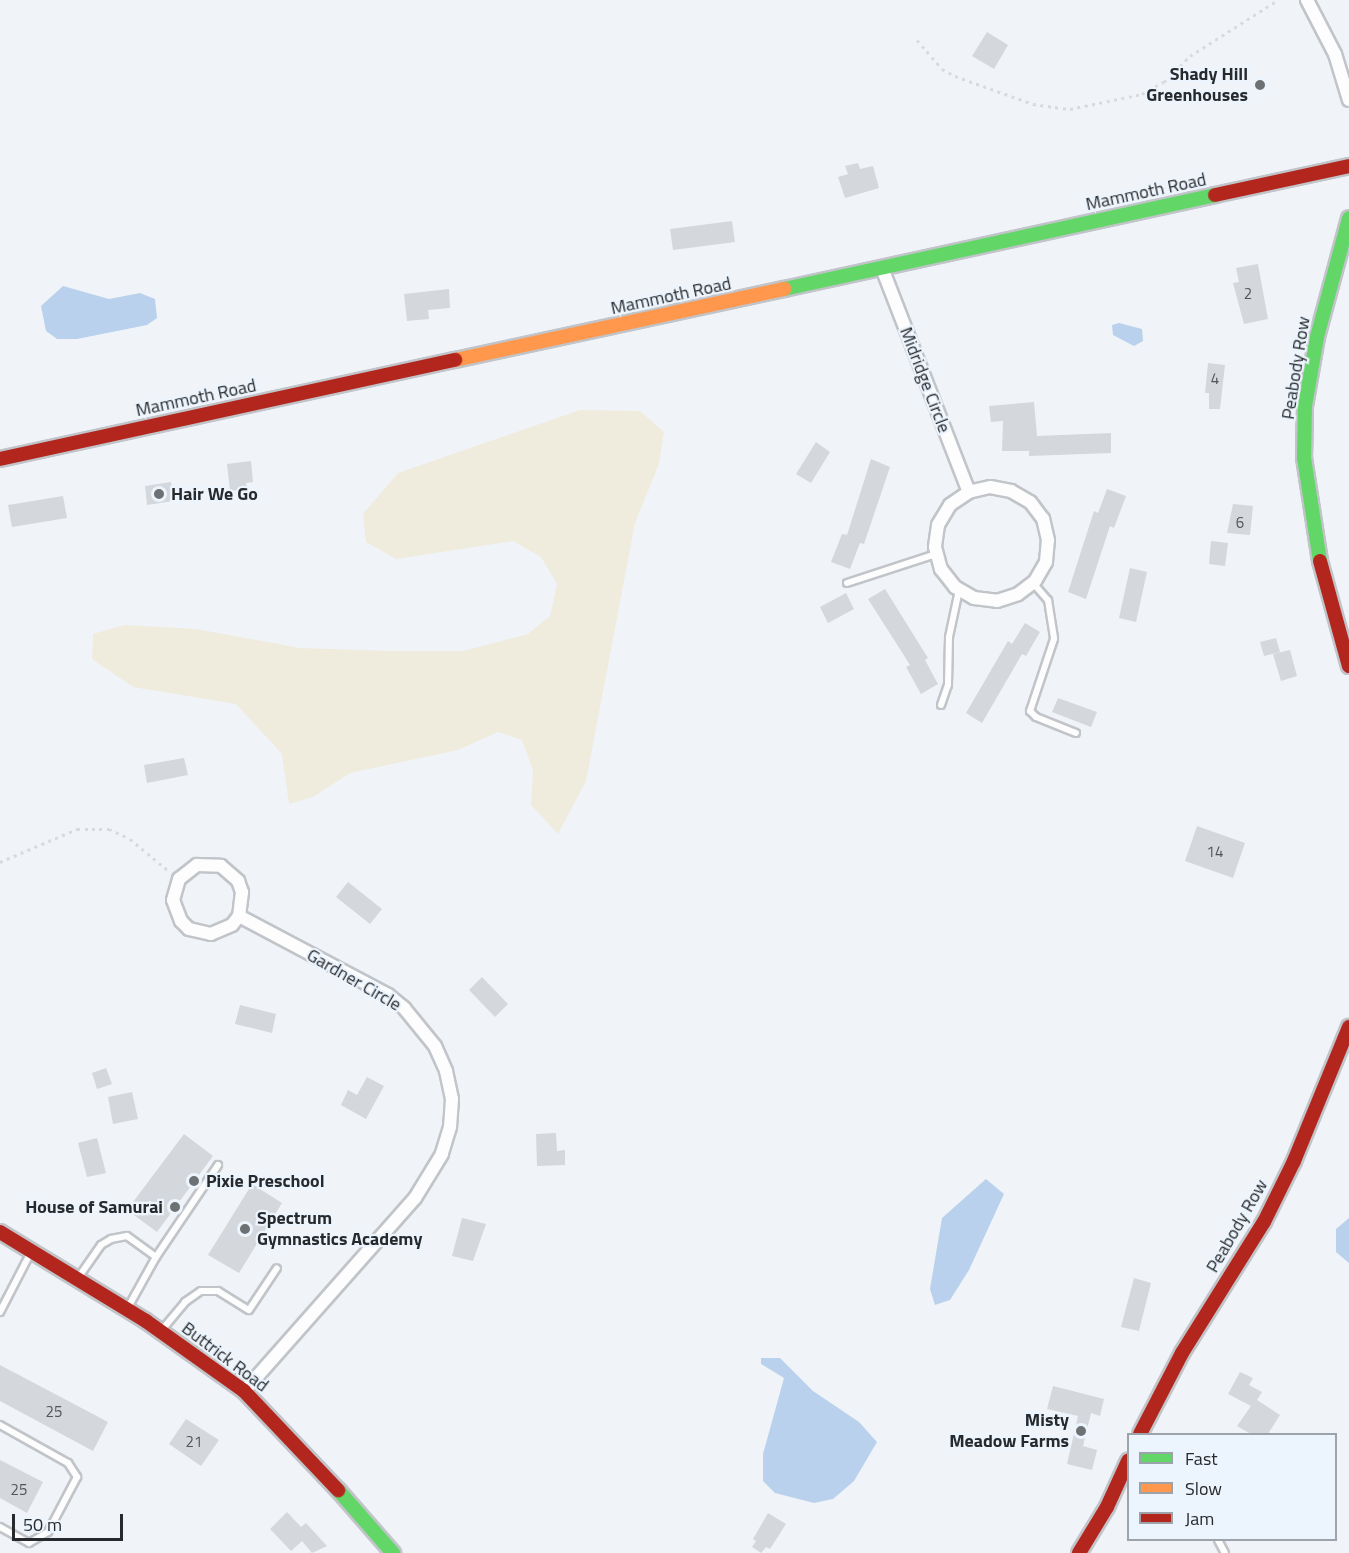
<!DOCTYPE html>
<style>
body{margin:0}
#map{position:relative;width:1349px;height:1553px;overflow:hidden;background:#f0f4f9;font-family:"Titillium Web",sans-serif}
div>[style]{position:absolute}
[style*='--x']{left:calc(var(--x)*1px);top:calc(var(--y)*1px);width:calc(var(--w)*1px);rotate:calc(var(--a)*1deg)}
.green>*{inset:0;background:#efebdd}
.water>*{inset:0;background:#b9d1ec}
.building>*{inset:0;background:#d4d7db}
.path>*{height:3px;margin-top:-1.5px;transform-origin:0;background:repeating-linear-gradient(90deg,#d9dadb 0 3px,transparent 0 7.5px)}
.roads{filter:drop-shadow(2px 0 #c1c4c8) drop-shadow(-2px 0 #c1c4c8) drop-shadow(0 2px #c1c4c8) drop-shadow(0 -2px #c1c4c8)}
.lane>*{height:6px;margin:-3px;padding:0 3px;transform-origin:3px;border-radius:3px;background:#fdfdfe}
.street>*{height:12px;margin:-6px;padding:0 6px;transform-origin:6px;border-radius:6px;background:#fdfdfe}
.fast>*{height:14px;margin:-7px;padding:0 7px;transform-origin:7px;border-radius:7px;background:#63d668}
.slow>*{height:14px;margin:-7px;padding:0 7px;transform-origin:7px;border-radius:7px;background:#ff974d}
.jam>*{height:14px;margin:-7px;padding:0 7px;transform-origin:7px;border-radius:7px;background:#b3261e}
.dots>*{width:16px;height:16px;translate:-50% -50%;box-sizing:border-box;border:3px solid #ecf4fd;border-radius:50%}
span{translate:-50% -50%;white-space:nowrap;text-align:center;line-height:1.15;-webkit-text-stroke:4.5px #ecf4fd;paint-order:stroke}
.number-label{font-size:15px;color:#525558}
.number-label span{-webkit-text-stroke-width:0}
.poi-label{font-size:18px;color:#272a2d;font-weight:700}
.right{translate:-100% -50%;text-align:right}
.left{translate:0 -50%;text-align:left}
.street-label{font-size:18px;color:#272a2d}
.legend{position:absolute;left:1127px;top:1433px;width:210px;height:108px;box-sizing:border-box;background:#ecf4fd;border:2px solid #9da3aa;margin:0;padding:8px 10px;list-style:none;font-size:18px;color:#272a2d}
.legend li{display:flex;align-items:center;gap:12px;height:30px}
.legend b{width:30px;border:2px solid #9da3aa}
.scale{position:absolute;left:12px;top:1514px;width:111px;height:27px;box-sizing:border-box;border:3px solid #272a2d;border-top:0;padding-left:8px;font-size:18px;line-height:21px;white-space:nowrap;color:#272a2d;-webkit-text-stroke:4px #ecf4fd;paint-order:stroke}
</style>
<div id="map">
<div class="green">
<i style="clip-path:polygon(580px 410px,640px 411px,664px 432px,659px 464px,635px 523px,586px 781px,558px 834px,531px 805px,533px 770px,522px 740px,498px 732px,458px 750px,350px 773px,313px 797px,289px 804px,282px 754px,236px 704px,133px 687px,92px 659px,93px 634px,124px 625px,196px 629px,300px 648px,391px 651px,463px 651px,528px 634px,550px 616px,557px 584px,541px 557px,513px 541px,396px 559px,366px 542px,363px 514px,398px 473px)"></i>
</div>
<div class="water">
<i style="clip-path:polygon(63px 286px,109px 299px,140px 293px,155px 299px,157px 318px,147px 325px,77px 339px,57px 339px,46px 331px,41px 306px)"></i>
<i style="clip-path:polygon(1119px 323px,1142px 329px,1143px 341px,1134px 346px,1113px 335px,1112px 325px)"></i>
<i style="clip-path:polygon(986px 1179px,1004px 1194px,969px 1270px,950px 1300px,935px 1305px,930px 1289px,942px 1218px)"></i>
<i style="clip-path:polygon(1349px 1218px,1349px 1263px,1336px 1252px,1336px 1229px)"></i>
<i style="clip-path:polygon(761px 1358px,780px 1358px,813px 1391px,859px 1422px,877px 1442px,854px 1481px,833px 1499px,814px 1503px,775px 1493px,763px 1481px,763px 1454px,784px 1378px,761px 1364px)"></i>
</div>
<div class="building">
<i style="clip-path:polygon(987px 32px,1008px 45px,994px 69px,972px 56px)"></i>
<i style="clip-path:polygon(858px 163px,860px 169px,873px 166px,879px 188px,845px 198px,838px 177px,848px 174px,845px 166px)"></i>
<i style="clip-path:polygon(732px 221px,735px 242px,673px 250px,670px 229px)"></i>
<i style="clip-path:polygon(1258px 264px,1268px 319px,1244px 324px,1233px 283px,1239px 282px,1236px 268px)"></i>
<i style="clip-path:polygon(449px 289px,450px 308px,428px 310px,429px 319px,407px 321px,404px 294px)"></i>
<i style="clip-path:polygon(1208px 363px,1225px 365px,1220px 409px,1209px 409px,1209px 393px,1205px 393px)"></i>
<i style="clip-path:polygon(1034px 402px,1037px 436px,1111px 433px,1111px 453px,1029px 456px,1029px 451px,1002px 451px,1003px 421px,991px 422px,989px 406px)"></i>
<i style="clip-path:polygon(816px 442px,830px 452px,811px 483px,796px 474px)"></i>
<i style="clip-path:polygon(871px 459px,890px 467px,864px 544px,860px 543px,850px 569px,831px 562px,842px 534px,847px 535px)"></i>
<i style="clip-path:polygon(251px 461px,253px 482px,246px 483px,247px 489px,230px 491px,227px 464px)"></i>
<i style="clip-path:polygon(171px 482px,174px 501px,147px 505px,145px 486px)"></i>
<i style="clip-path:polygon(1107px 489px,1126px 496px,1114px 528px,1110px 526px,1086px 599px,1068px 592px,1094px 511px,1098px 513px)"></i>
<i style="clip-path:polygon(63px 496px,67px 518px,12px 527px,8px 505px)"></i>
<i style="clip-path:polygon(1233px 504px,1253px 506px,1250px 535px,1227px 533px)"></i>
<i style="clip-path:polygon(1211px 541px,1228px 543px,1225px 566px,1209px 564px)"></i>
<i style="clip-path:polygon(1130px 568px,1147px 572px,1136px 622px,1119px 618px)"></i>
<i style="clip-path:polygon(885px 589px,928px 658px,925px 660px,938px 684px,921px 694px,906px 667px,910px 665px,868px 599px)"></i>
<i style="clip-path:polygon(846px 593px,854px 609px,828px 623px,820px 607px)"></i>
<i style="clip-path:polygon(1025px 623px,1040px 632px,1026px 656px,1022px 654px,982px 723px,966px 713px,1008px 641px,1012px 644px)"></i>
<i style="clip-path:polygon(1276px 638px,1280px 652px,1264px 656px,1260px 642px)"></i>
<i style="clip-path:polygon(1290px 650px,1297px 676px,1281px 681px,1273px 654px)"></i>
<i style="clip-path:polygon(1058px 698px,1097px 712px,1091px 727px,1052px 712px)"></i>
<i style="clip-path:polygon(184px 758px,188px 775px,147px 783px,144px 765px)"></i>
<i style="clip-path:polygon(1197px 826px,1245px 843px,1233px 878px,1185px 861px)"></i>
<i style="clip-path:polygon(348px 882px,382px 909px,370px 924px,336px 897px)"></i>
<i style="clip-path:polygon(482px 977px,508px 1004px,495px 1017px,469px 990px)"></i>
<i style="clip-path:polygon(240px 1005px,276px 1014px,272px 1033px,235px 1024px)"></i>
<i style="clip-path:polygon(106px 1068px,112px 1084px,97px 1089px,92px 1073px)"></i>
<i style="clip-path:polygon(367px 1077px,384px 1086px,366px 1119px,341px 1105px,348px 1090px,357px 1095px)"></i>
<i style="clip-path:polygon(132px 1092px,138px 1119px,113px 1124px,108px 1097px)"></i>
<i style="clip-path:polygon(556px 1133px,557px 1151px,565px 1150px,565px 1165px,537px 1166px,536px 1134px)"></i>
<i style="clip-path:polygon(184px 1134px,213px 1156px,157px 1232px,127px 1210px)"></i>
<i style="clip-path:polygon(97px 1138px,106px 1173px,87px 1177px,78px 1143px)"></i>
<i style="clip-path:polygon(252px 1184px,282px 1203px,239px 1273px,208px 1255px)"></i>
<i style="clip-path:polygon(462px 1218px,486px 1224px,473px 1261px,452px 1256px)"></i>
<i style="clip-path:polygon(1134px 1278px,1151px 1283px,1139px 1331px,1121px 1327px)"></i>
<i style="clip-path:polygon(0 1365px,108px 1422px,93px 1451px,0 1401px)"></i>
<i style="clip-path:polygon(1240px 1372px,1253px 1378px,1249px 1385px,1262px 1392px,1257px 1400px,1280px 1415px,1268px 1434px,1251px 1434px,1237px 1426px,1251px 1406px,1228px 1394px)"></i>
<i style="clip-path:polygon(1053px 1386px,1104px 1399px,1100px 1416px,1091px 1413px,1083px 1446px,1097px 1450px,1092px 1470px,1067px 1464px,1078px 1416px,1047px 1409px)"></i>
<i style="clip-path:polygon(186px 1419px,219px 1440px,201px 1466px,169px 1444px)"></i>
<i style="clip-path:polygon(0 1460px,43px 1482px,27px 1513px,0 1498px)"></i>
<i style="clip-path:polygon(287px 1512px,301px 1527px,306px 1523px,327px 1546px,312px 1553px,302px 1541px,291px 1551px,270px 1529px)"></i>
<i style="clip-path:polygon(768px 1513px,786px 1524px,770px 1549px,766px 1547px,761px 1553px,752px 1547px,756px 1541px,753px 1539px)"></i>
</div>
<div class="path">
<i style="--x:917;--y:40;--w:38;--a:49"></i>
<i style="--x:942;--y:69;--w:15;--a:28"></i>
<i style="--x:955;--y:76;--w:83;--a:19.7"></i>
<i style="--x:1033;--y:104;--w:37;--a:8"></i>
<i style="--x:1070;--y:109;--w:74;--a:-11.8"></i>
<i style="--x:1142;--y:94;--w:25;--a:-29"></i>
<i style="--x:1164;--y:82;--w:37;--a:-45"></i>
<i style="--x:1190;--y:56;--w:104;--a:-32.5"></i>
<i style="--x:0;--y:862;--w:84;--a:-23.2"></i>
<i style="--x:77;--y:829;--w:32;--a:0"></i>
<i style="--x:109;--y:829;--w:23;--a:25"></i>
<i style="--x:130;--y:839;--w:52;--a:39.5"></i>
</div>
<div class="roads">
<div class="lane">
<i style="--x:847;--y:583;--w:94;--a:-18"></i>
<i style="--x:1033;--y:583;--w:23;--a:49"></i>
<i style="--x:1048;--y:600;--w:39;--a:81"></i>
<i style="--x:1054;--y:639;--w:76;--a:108.4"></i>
<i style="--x:1030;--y:711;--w:8;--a:45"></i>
<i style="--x:1036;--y:717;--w:43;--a:21.8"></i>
<i style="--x:941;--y:705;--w:21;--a:-71"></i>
<i style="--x:948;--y:685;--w:48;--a:-88.8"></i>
<i style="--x:949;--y:637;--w:48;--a:-78"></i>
<i style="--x:156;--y:1257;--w:111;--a:-56"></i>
<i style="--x:78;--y:1278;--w:40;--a:-55.1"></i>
<i style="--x:101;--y:1245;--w:12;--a:-31"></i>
<i style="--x:111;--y:1239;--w:16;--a:-11"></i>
<i style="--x:127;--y:1236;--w:36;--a:36"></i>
<i style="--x:156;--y:1257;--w:60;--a:119.1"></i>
<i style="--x:0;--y:1312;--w:68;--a:-62.7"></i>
<i style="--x:161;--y:1331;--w:38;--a:-50"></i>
<i style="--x:185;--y:1302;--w:19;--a:-35"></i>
<i style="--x:201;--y:1291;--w:17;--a:0"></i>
<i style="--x:218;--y:1291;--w:36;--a:32"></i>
<i style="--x:249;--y:1310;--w:50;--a:-56.3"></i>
<i style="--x:0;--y:1425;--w:78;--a:29.2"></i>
<i style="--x:68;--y:1463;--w:17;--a:57"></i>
<i style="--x:77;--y:1477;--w:62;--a:117.8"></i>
<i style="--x:48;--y:1532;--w:22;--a:150"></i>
<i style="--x:29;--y:1543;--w:33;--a:-151"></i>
<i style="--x:1218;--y:1540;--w:15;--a:62"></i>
</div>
<div class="street">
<i style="--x:1307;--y:0;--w:61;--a:62.6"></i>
<i style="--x:1335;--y:54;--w:48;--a:73.1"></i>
<i style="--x:882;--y:268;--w:240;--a:68.8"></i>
<i style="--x:969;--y:492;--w:23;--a:146"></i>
<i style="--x:950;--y:505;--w:23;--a:121"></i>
<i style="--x:938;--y:525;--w:22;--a:98"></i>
<i style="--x:935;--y:547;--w:23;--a:75"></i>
<i style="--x:941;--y:569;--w:23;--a:52"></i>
<i style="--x:955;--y:587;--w:22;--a:30"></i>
<i style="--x:974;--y:598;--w:23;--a:7"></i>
<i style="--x:997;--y:601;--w:22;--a:-18"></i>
<i style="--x:1018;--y:594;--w:21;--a:-37"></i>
<i style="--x:1035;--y:581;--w:22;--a:-60"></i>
<i style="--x:1046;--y:562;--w:22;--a:-85"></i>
<i style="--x:1048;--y:540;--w:22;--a:-103"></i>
<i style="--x:1043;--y:519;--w:21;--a:-127"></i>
<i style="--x:1030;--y:502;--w:22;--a:-150"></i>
<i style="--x:1011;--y:491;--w:21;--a:-169"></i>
<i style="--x:990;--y:487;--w:22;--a:167"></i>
<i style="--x:239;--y:916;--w:11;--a:128"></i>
<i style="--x:232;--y:925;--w:23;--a:157"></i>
<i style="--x:211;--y:934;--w:23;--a:-167"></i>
<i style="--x:189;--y:929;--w:11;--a:-135"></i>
<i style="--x:181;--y:921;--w:22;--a:-111"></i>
<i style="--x:173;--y:900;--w:22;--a:-74"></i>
<i style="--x:179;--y:879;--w:23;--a:-38"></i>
<i style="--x:197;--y:865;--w:24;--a:2"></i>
<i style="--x:221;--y:866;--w:23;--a:41"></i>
<i style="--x:238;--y:881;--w:12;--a:70"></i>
<i style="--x:242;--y:892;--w:24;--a:97"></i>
<i style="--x:239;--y:916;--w:169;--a:27.9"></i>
<i style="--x:388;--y:995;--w:21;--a:39"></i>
<i style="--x:404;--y:1008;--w:49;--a:50.8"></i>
<i style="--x:435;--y:1046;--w:27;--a:66"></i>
<i style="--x:446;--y:1071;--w:29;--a:78"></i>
<i style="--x:452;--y:1099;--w:28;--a:94"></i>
<i style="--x:450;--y:1127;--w:28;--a:107"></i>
<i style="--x:442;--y:1154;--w:52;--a:121.5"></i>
<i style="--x:415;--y:1198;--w:258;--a:131.5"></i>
</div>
<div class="fast">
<i style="--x:784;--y:289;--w:441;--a:-12.3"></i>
<i style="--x:1320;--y:561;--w:104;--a:-98.8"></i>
<i style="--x:1304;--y:458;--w:52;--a:-88.9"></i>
<i style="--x:1305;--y:406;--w:70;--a:-80.1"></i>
<i style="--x:1317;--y:337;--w:123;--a:-74.9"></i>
<i style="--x:338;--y:1490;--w:84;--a:48.9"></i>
</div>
<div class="slow">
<i style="--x:455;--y:360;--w:337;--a:-12.2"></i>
</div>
<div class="jam">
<i style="--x:1215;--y:195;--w:137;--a:-12.2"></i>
<i style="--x:0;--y:459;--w:466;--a:-12.3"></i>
<i style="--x:1320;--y:561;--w:109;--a:74.6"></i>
<i style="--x:0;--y:1232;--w:171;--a:31.4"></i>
<i style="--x:146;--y:1321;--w:120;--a:35.5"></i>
<i style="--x:244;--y:1391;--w:137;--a:46.5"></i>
<i style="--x:1140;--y:1434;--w:91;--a:-62.6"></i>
<i style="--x:1182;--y:1353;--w:155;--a:-58"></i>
<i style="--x:1264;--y:1222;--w:68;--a:-63.8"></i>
<i style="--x:1294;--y:1161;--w:145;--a:-67.7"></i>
<i style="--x:1079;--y:1553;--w:54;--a:-58.7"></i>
<i style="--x:1107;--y:1507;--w:51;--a:-65.5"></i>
</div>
</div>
<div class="dots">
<i style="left:1260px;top:85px;background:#6d7174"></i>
<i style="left:159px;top:494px;background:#6d7174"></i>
<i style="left:194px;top:1181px;background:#6d7174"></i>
<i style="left:175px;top:1207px;background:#6d7174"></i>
<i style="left:245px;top:1229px;background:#6d7174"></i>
<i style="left:1081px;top:1431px;background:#6d7174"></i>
</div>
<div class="number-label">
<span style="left:1248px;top:294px">2</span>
<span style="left:1215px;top:379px">4</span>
<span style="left:1240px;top:523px">6</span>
<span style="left:1215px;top:852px">14</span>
<span style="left:54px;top:1412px">25</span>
<span style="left:194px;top:1442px">21</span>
<span style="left:19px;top:1490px">25</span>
</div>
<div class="poi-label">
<span class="right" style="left:1248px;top:85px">Shady Hill<br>Greenhouses</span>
<span class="left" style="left:171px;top:494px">Hair We Go</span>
<span class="left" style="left:206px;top:1181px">Pixie Preschool</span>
<span class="right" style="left:163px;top:1207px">House of Samurai</span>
<span class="left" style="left:257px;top:1229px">Spectrum<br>Gymnastics Academy</span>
<span class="right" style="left:1069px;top:1431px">Misty<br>Meadow Farms</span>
</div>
<div class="street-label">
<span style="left:1146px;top:192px;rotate:-12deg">Mammoth Road</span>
<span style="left:671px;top:296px;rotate:-12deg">Mammoth Road</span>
<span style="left:1296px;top:368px;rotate:-81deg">Peabody Row</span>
<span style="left:925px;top:380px;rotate:69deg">Midridge Circle</span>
<span style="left:196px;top:398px;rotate:-12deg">Mammoth Road</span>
<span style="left:354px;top:980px;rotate:30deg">Gardner Circle</span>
<span style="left:1237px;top:1226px;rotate:-60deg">Peabody Row</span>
<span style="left:225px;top:1357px;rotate:37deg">Buttrick Road</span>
</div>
<ul class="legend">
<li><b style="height:8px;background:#63d668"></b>Fast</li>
<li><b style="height:8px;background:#ff974d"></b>Slow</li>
<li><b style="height:8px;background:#b3261e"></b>Jam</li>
</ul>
<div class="scale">50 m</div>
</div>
